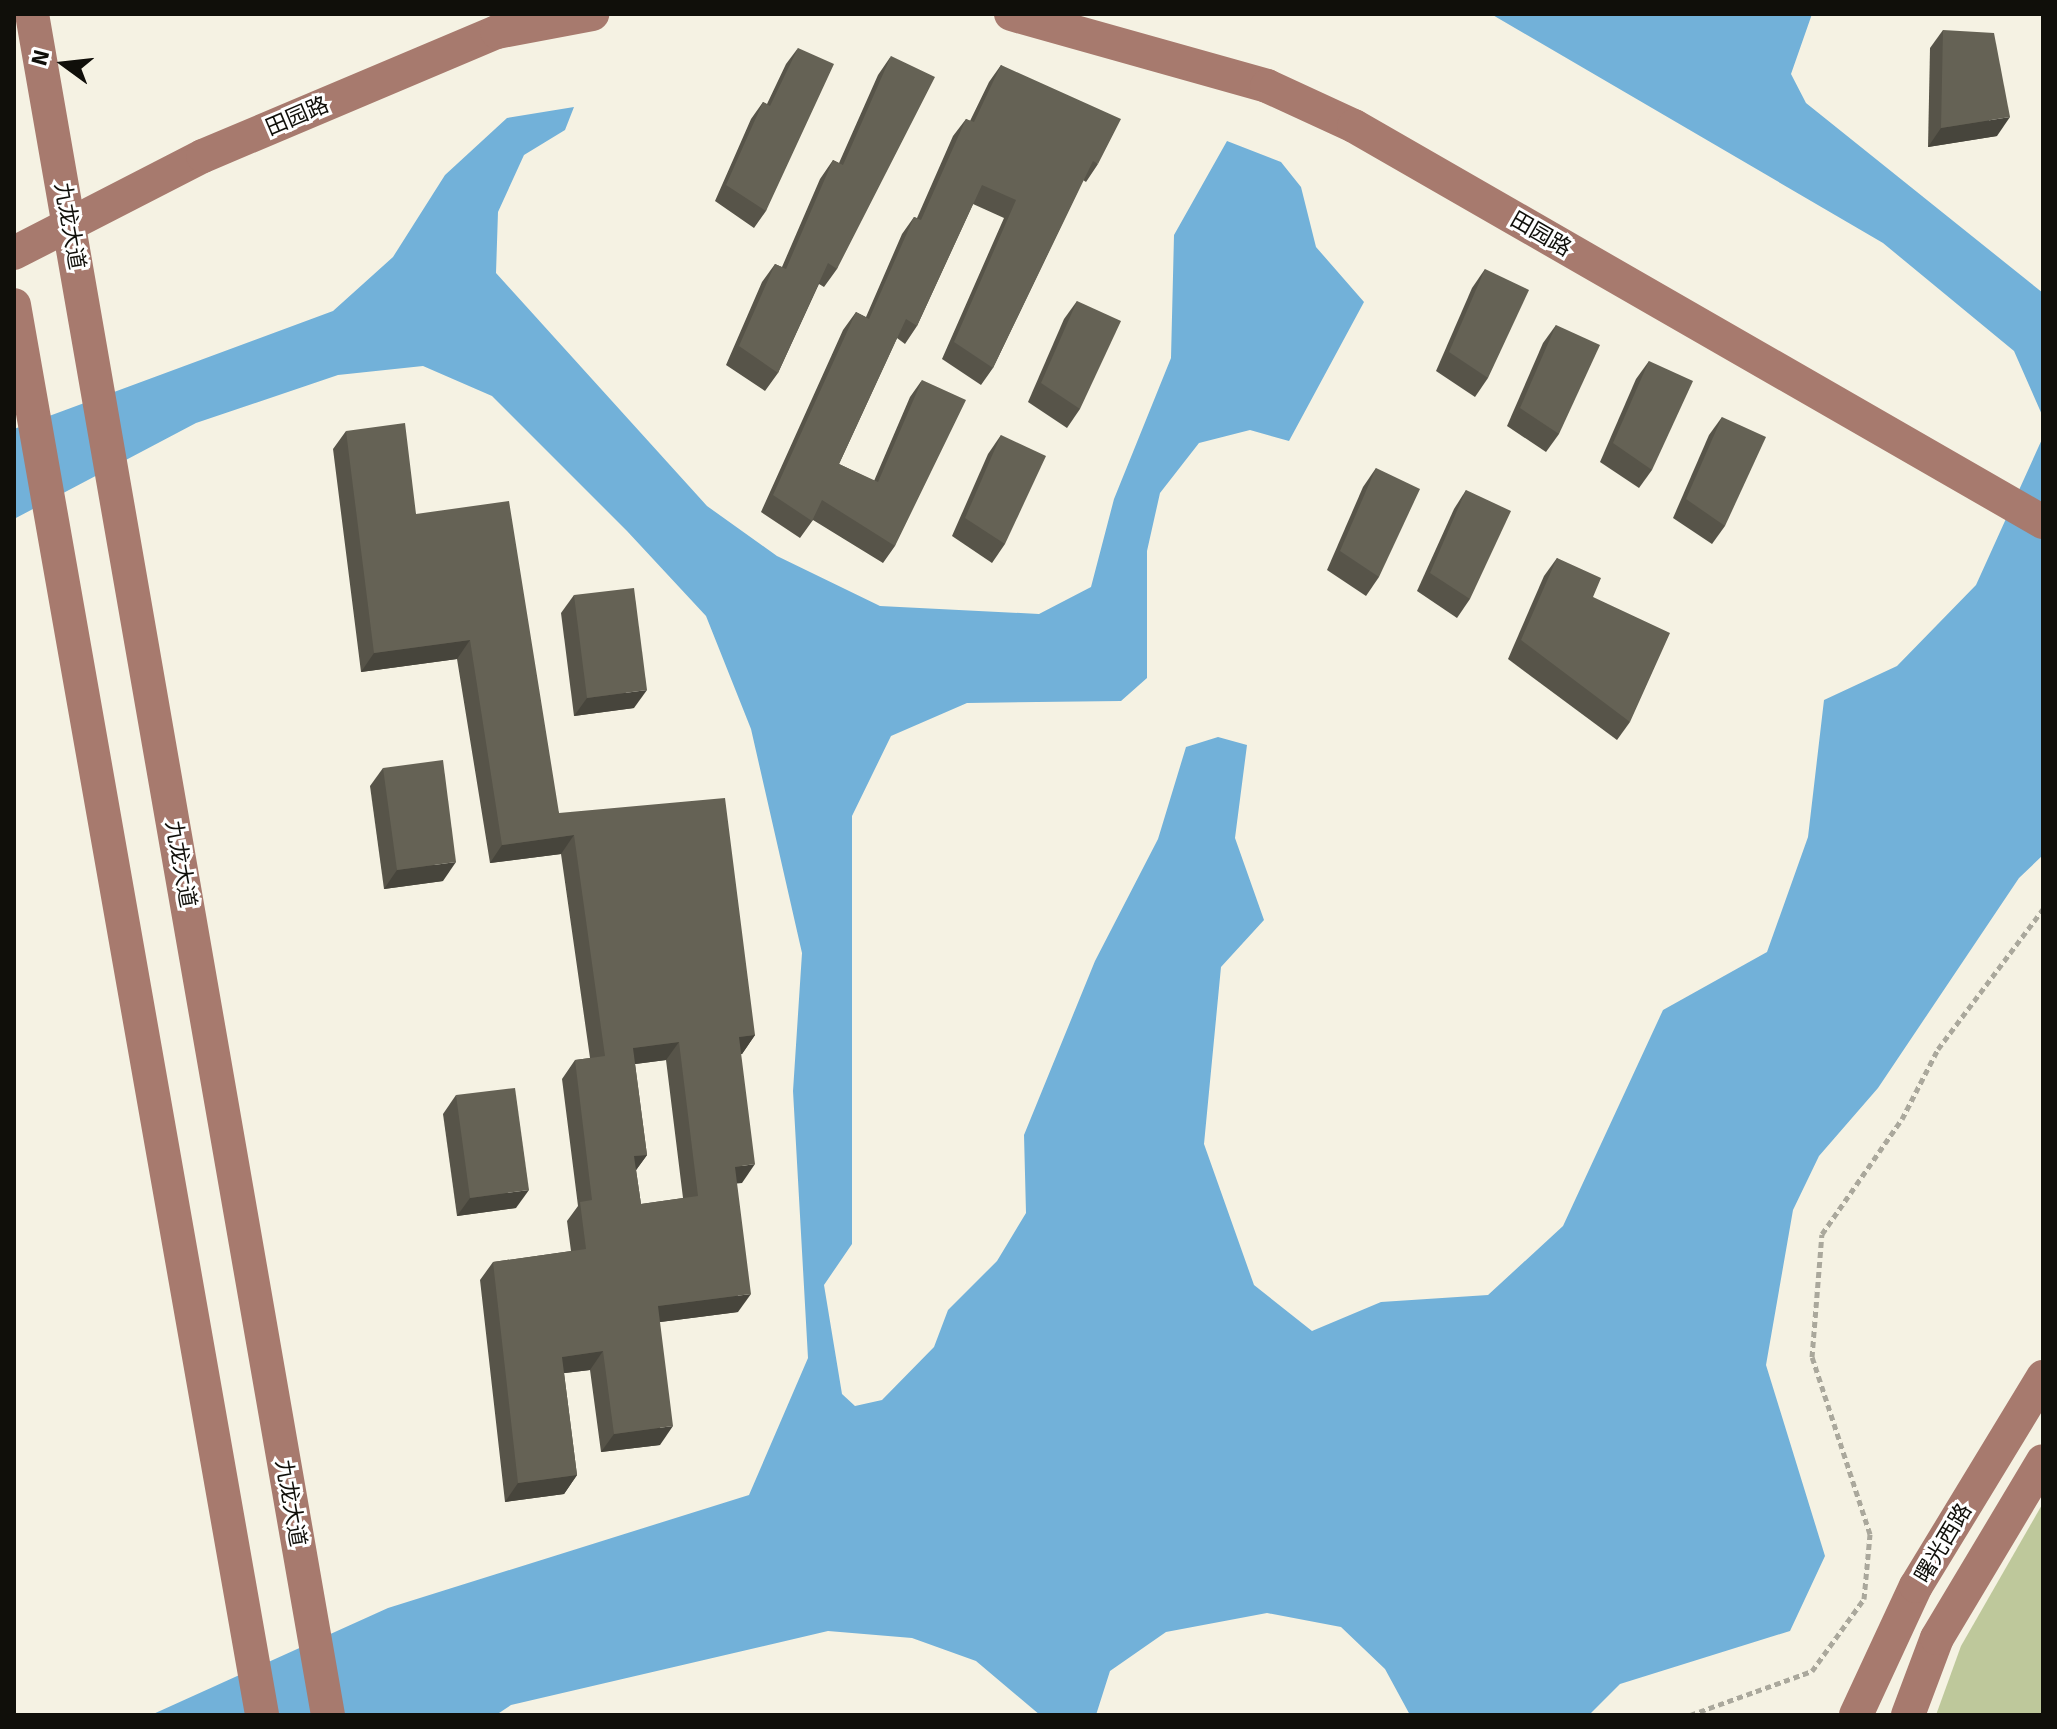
<!DOCTYPE html>
<meta charset="utf-8">
<style>
body{margin:0}
#map{position:relative;width:2057px;height:1729px;overflow:hidden;background:#f5f2e3;font-family:Signika,"Noto Sans SC",sans-serif}
div>[style]{position:absolute}
[style*='--x']{left:calc(var(--x)*1px);top:calc(var(--y)*1px);width:calc(var(--w)*1px);rotate:calc(var(--a)*1deg)}
.green>*{inset:0;background:#bec89b}
.water>*{inset:0;background:#72b1d9}
.path>*{height:5px;margin-top:-2.5px;transform-origin:0;background:repeating-linear-gradient(90deg,#aaa89c 0 6px,transparent 0 10px)}
.secondary>*{height:34px;margin:-17px;padding:0 17px;transform-origin:17px;border-radius:17px;background:#a77a6e}
.wall>*{inset:0;background:#575449}
.shaded-wall>*{inset:0;background:#47453c}
.building>*{inset:0;background:#656255}
span{translate:-50% -50%;white-space:nowrap;text-align:center;line-height:1.15;-webkit-text-stroke:6px #fff;paint-order:stroke}
.street-label{font-size:22px;color:#100f0a}
.frame{position:absolute;inset:0;border:16px solid #100f0a;pointer-events:none}
.north{position:absolute;left:24px;top:24px;width:80px;height:80px;-webkit-text-stroke:6px #fff;paint-order:stroke;rotate:285deg;font-size:22px;font-weight:700;line-height:32px;text-align:center;color:#100f0a}
.north::after{content:'';display:block;margin:auto;width:28px;height:36px;background:#100f0a;clip-path:polygon(50% 0,100% 100%,50% 72%,0 100%)}
</style>
<div id="map">
<div class="green">
<i style="clip-path:polygon(2043px 1503px,2043px 1715px,1936px 1715px,1961px 1646px)"></i>
</div>
<div class="water">
<i style="clip-path:polygon(1491px 14px,1812px 14px,1791px 74px,1806px 103px,2043px 293px,2043px 417px,2014px 351px,1883px 243px)"></i>
<i style="clip-path:polygon(574px 107px,565px 130px,524px 155px,498px 212px,496px 273px,707px 506px,777px 556px,880px 606px,1039px 614px,1091px 587px,1114px 499px,1171px 358px,1174px 235px,1227px 141px,1281px 162px,1301px 187px,1316px 247px,1364px 302px,1289px 441px,1250px 430px,1199px 443px,1160px 493px,1147px 551px,1147px 678px,1121px 701px,967px 703px,891px 736px,852px 816px,852px 1244px,824px 1285px,842px 1394px,855px 1406px,882px 1400px,934px 1347px,948px 1310px,997px 1261px,1026px 1213px,1024px 1135px,1095px 961px,1158px 839px,1186px 747px,1218px 737px,1247px 745px,1235px 838px,1264px 920px,1221px 967px,1204px 1144px,1254px 1285px,1312px 1331px,1381px 1302px,1488px 1295px,1563px 1226px,1663px 1010px,1767px 952px,1808px 837px,1824px 700px,1897px 666px,1976px 585px,2043px 437px,2043px 855px,2019px 878px,1878px 1088px,1819px 1156px,1793px 1210px,1766px 1365px,1825px 1556px,1790px 1631px,1620px 1684px,1589px 1715px,1410px 1715px,1385px 1669px,1341px 1627px,1267px 1613px,1166px 1632px,1110px 1671px,1096px 1715px,1040px 1715px,976px 1661px,912px 1638px,828px 1631px,511px 1705px,496px 1715px,151px 1715px,388px 1608px,749px 1495px,808px 1358px,793px 1091px,802px 953px,751px 729px,706px 616px,627px 531px,492px 396px,423px 366px,338px 375px,196px 423px,14px 519px,14px 429px,333px 311px,393px 257px,445px 175px,507px 118px)"></i>
</div>
<div class="path">
<i style="--x:1690;--y:1715;--w:130;--a:-19.8"></i>
<i style="--x:1812;--y:1671;--w:89;--a:-54.2"></i>
<i style="--x:1864;--y:1599;--w:65;--a:-84.7"></i>
<i style="--x:1870;--y:1534;--w:186;--a:-108.1"></i>
<i style="--x:1812;--y:1357;--w:123;--a:-85.4"></i>
<i style="--x:1822;--y:1234;--w:140;--a:-55.2"></i>
<i style="--x:1902;--y:1119;--w:79;--a:-62.8"></i>
<i style="--x:1938;--y:1049;--w:175;--a:-53.1"></i>
</div>
<div class="secondary">
<i style="--x:32;--y:14;--w:1727;--a:80.13"></i>
<i style="--x:1011;--y:14;--w:266;--a:15.7"></i>
<i style="--x:1267;--y:86;--w:96;--a:24.7"></i>
<i style="--x:1354;--y:126;--w:795;--a:29.89"></i>
<i style="--x:14;--y:253;--w:212;--a:-27.2"></i>
<i style="--x:203;--y:156;--w:319;--a:-22.9"></i>
<i style="--x:497;--y:32;--w:97;--a:-10.7"></i>
<i style="--x:14;--y:305;--w:1432;--a:80.02"></i>
<i style="--x:1856;--y:1715;--w:142;--a:-65.1"></i>
<i style="--x:1916;--y:1586;--w:245;--a:-58.7"></i>
<i style="--x:1908;--y:1715;--w:82;--a:-69.4"></i>
<i style="--x:1937;--y:1638;--w:206;--a:-59.1"></i>
</div>
<div class="wall">
<i style="clip-path:polygon(1943px 30px,1997px 136px,1928px 147px,1930px 48px)"></i>
<i style="clip-path:polygon(798px 48px,766px 211px,754px 228px,715px 201px,751px 119px,763px 102px,767px 104px,786px 64px)"></i>
<i style="clip-path:polygon(891px 56px,837px 269px,824px 287px,819px 284px,778px 373px,765px 391px,726px 365px,762px 282px,775px 264px,782px 267px,820px 179px,833px 160px,839px 163px,878px 75px)"></i>
<i style="clip-path:polygon(1001px 65px,1098px 164px,1086px 182px,1083px 180px,993px 368px,981px 385px,942px 359px,1004px 218px,973px 204px,917px 326px,905px 344px,897px 338px,839px 464px,874px 481px,910px 397px,922px 380px,895px 546px,883px 563px,813px 520px,800px 538px,761px 512px,843px 330px,856px 312px,866px 317px,902px 234px,914px 217px,917px 218px,953px 136px,966px 119px,970px 121px,989px 82px)"></i>
<i style="clip-path:polygon(1485px 269px,1488px 378px,1475px 397px,1436px 371px,1472px 288px)"></i>
<i style="clip-path:polygon(1077px 301px,1080px 409px,1067px 428px,1028px 402px,1064px 319px)"></i>
<i style="clip-path:polygon(1556px 325px,1559px 434px,1546px 452px,1507px 426px,1543px 343px)"></i>
<i style="clip-path:polygon(1649px 361px,1652px 470px,1639px 488px,1600px 462px,1636px 379px)"></i>
<i style="clip-path:polygon(1722px 417px,1725px 526px,1712px 544px,1673px 518px,1709px 435px)"></i>
<i style="clip-path:polygon(evenodd,346px 431px,416px 514px,559px 813px,755px 1035px,742px 1054px,741px 1054px,742px 1183px,737px 1183px,738px 1312px,660px 1322px,660px 1445px,601px 1452px,590px 1370px,564px 1373px,577px 1475px,564px 1494px,505px 1502px,480px 1280px,493px 1262px,571px 1251px,567px 1221px,578px 1206px,562px 1079px,575px 1060px,590px 1058px,561px 854px,490px 863px,457px 659px,361px 672px,333px 449px,346px 431px,666px 1060px,683px 1198px,641px 1204px,636px 1170px,647px 1155px,635px 1064px,666px 1060px)"></i>
<i style="clip-path:polygon(1001px 435px,1005px 544px,992px 563px,952px 536px,988px 454px)"></i>
<i style="clip-path:polygon(1376px 468px,1379px 577px,1366px 596px,1327px 570px,1363px 487px)"></i>
<i style="clip-path:polygon(1466px 490px,1470px 599px,1457px 618px,1417px 591px,1454px 509px)"></i>
<i style="clip-path:polygon(1557px 558px,1593px 597px,1630px 722px,1617px 740px,1508px 659px,1544px 576px)"></i>
<i style="clip-path:polygon(574px 595px,634px 708px,574px 716px,561px 613px)"></i>
<i style="clip-path:polygon(383px 768px,443px 881px,384px 889px,370px 786px)"></i>
<i style="clip-path:polygon(456px 1095px,516px 1208px,457px 1216px,443px 1114px)"></i>
</div>
<div class="shaded-wall">
<i style="clip-path:polygon(2010px 117px,1997px 136px,1928px 147px,1941px 128px)"></i>
<i style="clip-path:polygon(470px 640px,457px 659px,361px 672px,374px 653px)"></i>
<i style="clip-path:polygon(647px 690px,634px 708px,574px 716px,587px 698px)"></i>
<i style="clip-path:polygon(574px 835px,561px 854px,490px 863px,502px 845px)"></i>
<i style="clip-path:polygon(456px 862px,443px 881px,384px 889px,397px 870px)"></i>
<i style="clip-path:polygon(755px 1035px,742px 1054px,726px 1056px,739px 1037px)"></i>
<i style="clip-path:polygon(679px 1042px,666px 1060px,620px 1066px,633px 1048px)"></i>
<i style="clip-path:polygon(647px 1155px,634px 1173px,634px 1156px)"></i>
<i style="clip-path:polygon(755px 1164px,742px 1183px,722px 1185px,735px 1167px)"></i>
<i style="clip-path:polygon(529px 1190px,516px 1208px,457px 1216px,470px 1198px)"></i>
<i style="clip-path:polygon(751px 1294px,738px 1312px,645px 1324px,658px 1306px)"></i>
<i style="clip-path:polygon(603px 1351px,590px 1370px,549px 1375px,562px 1357px)"></i>
<i style="clip-path:polygon(673px 1426px,660px 1445px,601px 1452px,614px 1434px)"></i>
<i style="clip-path:polygon(577px 1475px,564px 1494px,505px 1502px,518px 1483px)"></i>
</div>
<div class="building">
<i style="clip-path:polygon(1943px 30px,1994px 33px,2010px 117px,1941px 128px)"></i>
<i style="clip-path:polygon(798px 48px,834px 64px,766px 211px,726px 185px,763px 102px,770px 106px)"></i>
<i style="clip-path:polygon(891px 56px,935px 77px,837px 269px,828px 263px,778px 373px,739px 346px,775px 264px,786px 269px,833px 160px,843px 165px)"></i>
<i style="clip-path:polygon(1001px 65px,1121px 119px,1098px 164px,1093px 161px,993px 368px,954px 342px,1016px 200px,982px 185px,917px 326px,906px 319px,839px 464px,878px 482px,922px 380px,966px 400px,895px 546px,822px 500px,812px 521px,773px 495px,856px 312px,869px 319px,914px 217px,921px 220px,966px 119px,974px 122px)"></i>
<i style="clip-path:polygon(1485px 269px,1529px 290px,1488px 378px,1449px 352px)"></i>
<i style="clip-path:polygon(1077px 301px,1121px 321px,1080px 409px,1041px 383px)"></i>
<i style="clip-path:polygon(1556px 325px,1600px 345px,1559px 434px,1520px 408px)"></i>
<i style="clip-path:polygon(1649px 361px,1693px 381px,1652px 470px,1613px 443px)"></i>
<i style="clip-path:polygon(1722px 417px,1766px 437px,1725px 526px,1686px 499px)"></i>
<i style="clip-path:polygon(evenodd,405px 423px,416px 514px,509px 501px,559px 813px,725px 798px,755px 1035px,739px 1037px,755px 1164px,735px 1167px,751px 1294px,658px 1306px,673px 1426px,614px 1434px,603px 1351px,562px 1357px,577px 1475px,518px 1483px,493px 1262px,586px 1249px,580px 1202px,592px 1200px,575px 1060px,605px 1056px,574px 835px,502px 845px,470px 640px,374px 653px,346px 431px,405px 423px,679px 1042px,698px 1196px,641px 1204px,634px 1156px,647px 1155px,633px 1048px,679px 1042px)"></i>
<i style="clip-path:polygon(1001px 435px,1046px 456px,1005px 544px,965px 518px)"></i>
<i style="clip-path:polygon(1376px 468px,1420px 489px,1379px 577px,1340px 551px)"></i>
<i style="clip-path:polygon(1466px 490px,1511px 511px,1470px 599px,1430px 573px)"></i>
<i style="clip-path:polygon(1557px 558px,1601px 578px,1593px 597px,1670px 633px,1630px 722px,1521px 640px)"></i>
<i style="clip-path:polygon(634px 588px,647px 690px,587px 698px,574px 595px)"></i>
<i style="clip-path:polygon(443px 760px,456px 862px,397px 870px,383px 768px)"></i>
<i style="clip-path:polygon(515px 1088px,529px 1190px,470px 1198px,456px 1095px)"></i>
</div>
<div class="street-label">
<span style="left:297px;top:116px;rotate:-23deg">田园路</span>
<span style="left:70px;top:226px;rotate:80deg">九龙大道</span>
<span style="left:1541px;top:234px;rotate:30deg">田园路</span>
<span style="left:181px;top:864px;rotate:80deg">九龙大道</span>
<span style="left:291px;top:1503px;rotate:80deg">九龙大道</span>
<span style="left:1943px;top:1543px;rotate:-59deg">曙光西路</span>
</div>
<div class="frame"></div>
<div class="north">N</div>
</div>
